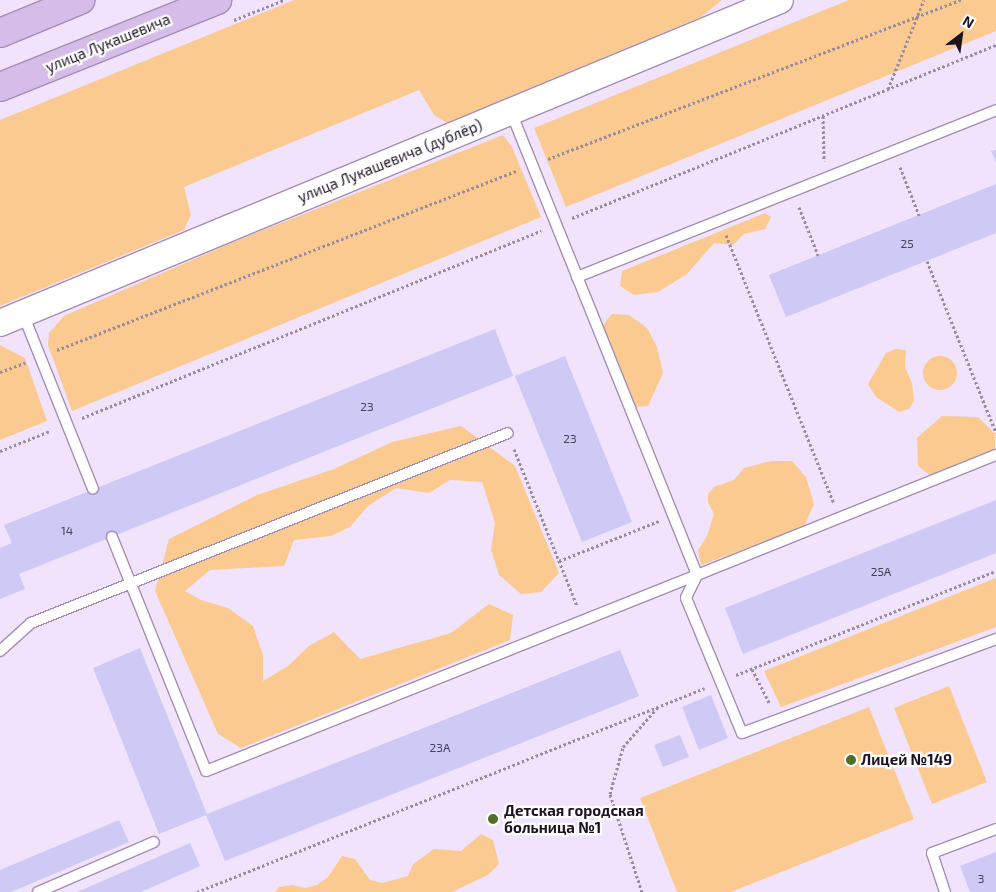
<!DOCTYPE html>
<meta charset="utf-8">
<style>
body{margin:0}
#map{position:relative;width:996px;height:892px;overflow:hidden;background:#f1e3fc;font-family:"Exo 2",sans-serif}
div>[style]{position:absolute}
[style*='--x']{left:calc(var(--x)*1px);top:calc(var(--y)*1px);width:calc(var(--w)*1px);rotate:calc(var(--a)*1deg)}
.green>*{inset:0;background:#fbca91}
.round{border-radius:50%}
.building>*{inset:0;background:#cec9f5}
.path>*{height:3px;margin-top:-1.5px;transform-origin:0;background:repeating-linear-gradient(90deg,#988ca1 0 2.5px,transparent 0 5px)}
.roads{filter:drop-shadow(1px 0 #a48eb4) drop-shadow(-1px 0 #a48eb4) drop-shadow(0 1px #a48eb4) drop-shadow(0 -1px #a48eb4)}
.service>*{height:10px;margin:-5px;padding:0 5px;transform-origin:5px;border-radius:5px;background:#fff}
.tertiary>*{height:26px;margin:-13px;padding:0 13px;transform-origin:13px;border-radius:13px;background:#fff}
.primary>*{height:28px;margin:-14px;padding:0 14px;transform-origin:14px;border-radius:14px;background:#d6bce8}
.dots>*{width:14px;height:14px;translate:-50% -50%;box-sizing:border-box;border:2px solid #fff;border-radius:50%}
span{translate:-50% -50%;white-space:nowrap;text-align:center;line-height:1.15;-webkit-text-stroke:4.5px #fff;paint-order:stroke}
.number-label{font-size:12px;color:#494158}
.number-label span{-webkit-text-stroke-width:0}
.street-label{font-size:15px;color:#1d1423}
.poi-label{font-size:15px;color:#1d1423;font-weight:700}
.left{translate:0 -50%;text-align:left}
.north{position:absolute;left:936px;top:10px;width:50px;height:50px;-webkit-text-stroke:4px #fff;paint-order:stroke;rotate:30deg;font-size:14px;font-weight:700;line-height:20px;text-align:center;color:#1d1423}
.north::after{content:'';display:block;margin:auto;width:18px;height:22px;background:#1d1423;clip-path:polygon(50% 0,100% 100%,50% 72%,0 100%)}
</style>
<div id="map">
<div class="green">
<i style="clip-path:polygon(294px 0,722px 0,701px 17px,447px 123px,434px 115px,419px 90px,184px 187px,191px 215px,184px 230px,0 306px,0 120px)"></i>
<i style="clip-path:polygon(849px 0,996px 0,996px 31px,566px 207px,534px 128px)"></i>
<i style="clip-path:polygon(503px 135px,512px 147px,541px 217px,72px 411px,48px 345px,49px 333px,64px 316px,231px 243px)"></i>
<i style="clip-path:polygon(765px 213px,771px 217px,765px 229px,744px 234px,733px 245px,714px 243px,687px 274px,658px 292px,634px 295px,620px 286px,622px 271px)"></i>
<i style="clip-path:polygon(612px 314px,629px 315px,647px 328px,657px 347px,663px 373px,648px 406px,635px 407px,613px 354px,603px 325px)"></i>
<i style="clip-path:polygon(0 345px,25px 358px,47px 421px,0 440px)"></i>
<i style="clip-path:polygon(896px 349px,906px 350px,905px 367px,912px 383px,914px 401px,909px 409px,899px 412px,876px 397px,868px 384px,886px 353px)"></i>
<i class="round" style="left:923px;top:356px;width:34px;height:34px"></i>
<i style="clip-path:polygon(942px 416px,978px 417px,995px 434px,995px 451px,931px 476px,918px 466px,917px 438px)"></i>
<i style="clip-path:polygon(461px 426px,515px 466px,559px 573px,541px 592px,521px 594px,499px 575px,491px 550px,495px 523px,482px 482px,450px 480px,429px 493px,396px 488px,368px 506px,350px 527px,331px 536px,294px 540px,284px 566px,210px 570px,185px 591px,201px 600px,228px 608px,253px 626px,263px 655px,263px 681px,288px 666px,309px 646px,334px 632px,360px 659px,451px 633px,489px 604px,513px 615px,510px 640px,241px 748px,218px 734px,155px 591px,169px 539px,257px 495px,334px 469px,392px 442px)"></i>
<i style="clip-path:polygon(771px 461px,792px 461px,806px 477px,814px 504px,804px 527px,701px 565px,698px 550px,707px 536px,714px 514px,708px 502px,708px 494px,714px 487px,734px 480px,744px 468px)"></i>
<i style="clip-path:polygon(996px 578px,996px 627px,781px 707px,764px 671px)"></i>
<i style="clip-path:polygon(949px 686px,987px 782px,932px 804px,894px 708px)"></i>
<i style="clip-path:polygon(869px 707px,914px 819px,731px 892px,677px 892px,640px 798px)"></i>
<i style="clip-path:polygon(481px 834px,493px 840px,499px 864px,488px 875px,452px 892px,275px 892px,279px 887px,292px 885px,305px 888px,317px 885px,328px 877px,342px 856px,355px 859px,370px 880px,382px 883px,408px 876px,413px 864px,434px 849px,461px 851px)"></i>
</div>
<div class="building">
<i style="clip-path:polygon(996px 150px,996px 162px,991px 151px)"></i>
<i style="clip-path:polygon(996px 184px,996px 233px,786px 317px,769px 275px)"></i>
<i style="clip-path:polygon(495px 329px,513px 376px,19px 574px,25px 589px,0 599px,0 548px,12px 543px,4px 525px)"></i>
<i style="clip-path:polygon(565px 356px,632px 522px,582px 542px,515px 376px)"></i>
<i style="clip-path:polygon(996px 500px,996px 553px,743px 654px,725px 608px)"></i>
<i style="clip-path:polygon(140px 648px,207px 814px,620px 650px,639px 696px,225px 861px,206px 815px,159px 834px,93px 668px)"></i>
<i style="clip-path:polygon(711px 695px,728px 738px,699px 750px,682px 707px)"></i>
<i style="clip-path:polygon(680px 735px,689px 757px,663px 767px,654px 745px)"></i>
<i style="clip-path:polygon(119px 820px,129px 842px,11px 892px,0 892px,0 870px)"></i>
<i style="clip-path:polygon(190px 843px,200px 866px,141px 892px,77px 892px)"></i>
<i style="clip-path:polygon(996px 852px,996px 892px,970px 892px,960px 866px)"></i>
</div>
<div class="path">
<i style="--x:234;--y:20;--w:54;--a:-21.8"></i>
<i style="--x:888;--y:89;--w:96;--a:-68"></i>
<i style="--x:823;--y:116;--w:45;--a:88.7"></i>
<i style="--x:548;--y:159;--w:443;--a:-21.1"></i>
<i style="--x:900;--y:167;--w:52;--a:68.4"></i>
<i style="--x:799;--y:207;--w:52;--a:68.4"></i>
<i style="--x:572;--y:218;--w:458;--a:-22.2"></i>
<i style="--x:726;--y:235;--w:289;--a:68.1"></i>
<i style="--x:927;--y:261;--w:185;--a:68.1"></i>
<i style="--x:57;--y:350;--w:494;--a:-21.3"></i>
<i style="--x:0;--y:372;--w:27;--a:-20"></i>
<i style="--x:82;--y:418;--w:496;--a:-22.2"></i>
<i style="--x:514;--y:449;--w:169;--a:68.1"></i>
<i style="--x:0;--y:451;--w:54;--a:-21.8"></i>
<i style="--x:559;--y:561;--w:108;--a:-21.8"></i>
<i style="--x:752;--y:669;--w:39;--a:63"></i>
<i style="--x:736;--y:675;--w:280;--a:-21.8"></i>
<i style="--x:197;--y:892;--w:547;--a:-21.88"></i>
<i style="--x:642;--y:892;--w:103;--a:-108.1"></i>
<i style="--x:610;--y:794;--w:49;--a:-74.5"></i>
<i style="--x:623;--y:747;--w:53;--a:-48.8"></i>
</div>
<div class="roads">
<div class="service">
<i style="--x:511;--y:112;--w:499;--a:68.1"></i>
<i style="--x:697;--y:575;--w:322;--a:-21.9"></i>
<i style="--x:577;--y:277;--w:451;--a:-21.7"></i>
<i style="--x:23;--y:314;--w:188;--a:68.2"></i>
<i style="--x:112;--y:537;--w:252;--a:68.1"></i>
<i style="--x:206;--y:771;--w:529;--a:-21.76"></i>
<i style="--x:697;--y:575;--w:25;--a:116"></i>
<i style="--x:686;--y:598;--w:146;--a:67.5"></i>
<i style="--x:742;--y:733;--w:271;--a:-20.3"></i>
<i style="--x:0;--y:651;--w:42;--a:-42.1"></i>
<i style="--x:31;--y:623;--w:513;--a:-21.72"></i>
<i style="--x:38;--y:892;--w:126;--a:-23.3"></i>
<i style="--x:945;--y:892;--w:41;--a:-108.4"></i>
<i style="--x:932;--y:853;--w:68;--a:-20.6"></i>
</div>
<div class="tertiary">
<i style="--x:0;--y:323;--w:844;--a:-22.49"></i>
</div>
<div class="primary">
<i style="--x:0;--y:33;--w:87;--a:-22.4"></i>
<i style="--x:0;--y:87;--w:234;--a:-21.8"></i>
</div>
</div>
<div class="dots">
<i style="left:851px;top:760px;background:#4e7027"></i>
<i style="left:493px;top:819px;background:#4e7027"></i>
</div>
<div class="number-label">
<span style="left:907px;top:244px">25</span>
<span style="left:367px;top:407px">23</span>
<span style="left:570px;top:439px">23</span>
<span style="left:67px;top:531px">14</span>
<span style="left:881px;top:572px">25А</span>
<span style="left:440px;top:748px">23А</span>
<span style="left:981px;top:879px">3</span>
</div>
<div class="street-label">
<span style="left:108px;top:43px;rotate:-22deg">улица Лукашевича</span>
<span style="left:390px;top:161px;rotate:-22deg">улица Лукашевича (дублёр)</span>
</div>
<div class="poi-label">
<span class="left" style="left:861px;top:760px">Лицей №149</span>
<span class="left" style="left:504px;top:819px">Детская городская<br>больница №1</span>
</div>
<div class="north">N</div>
</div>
